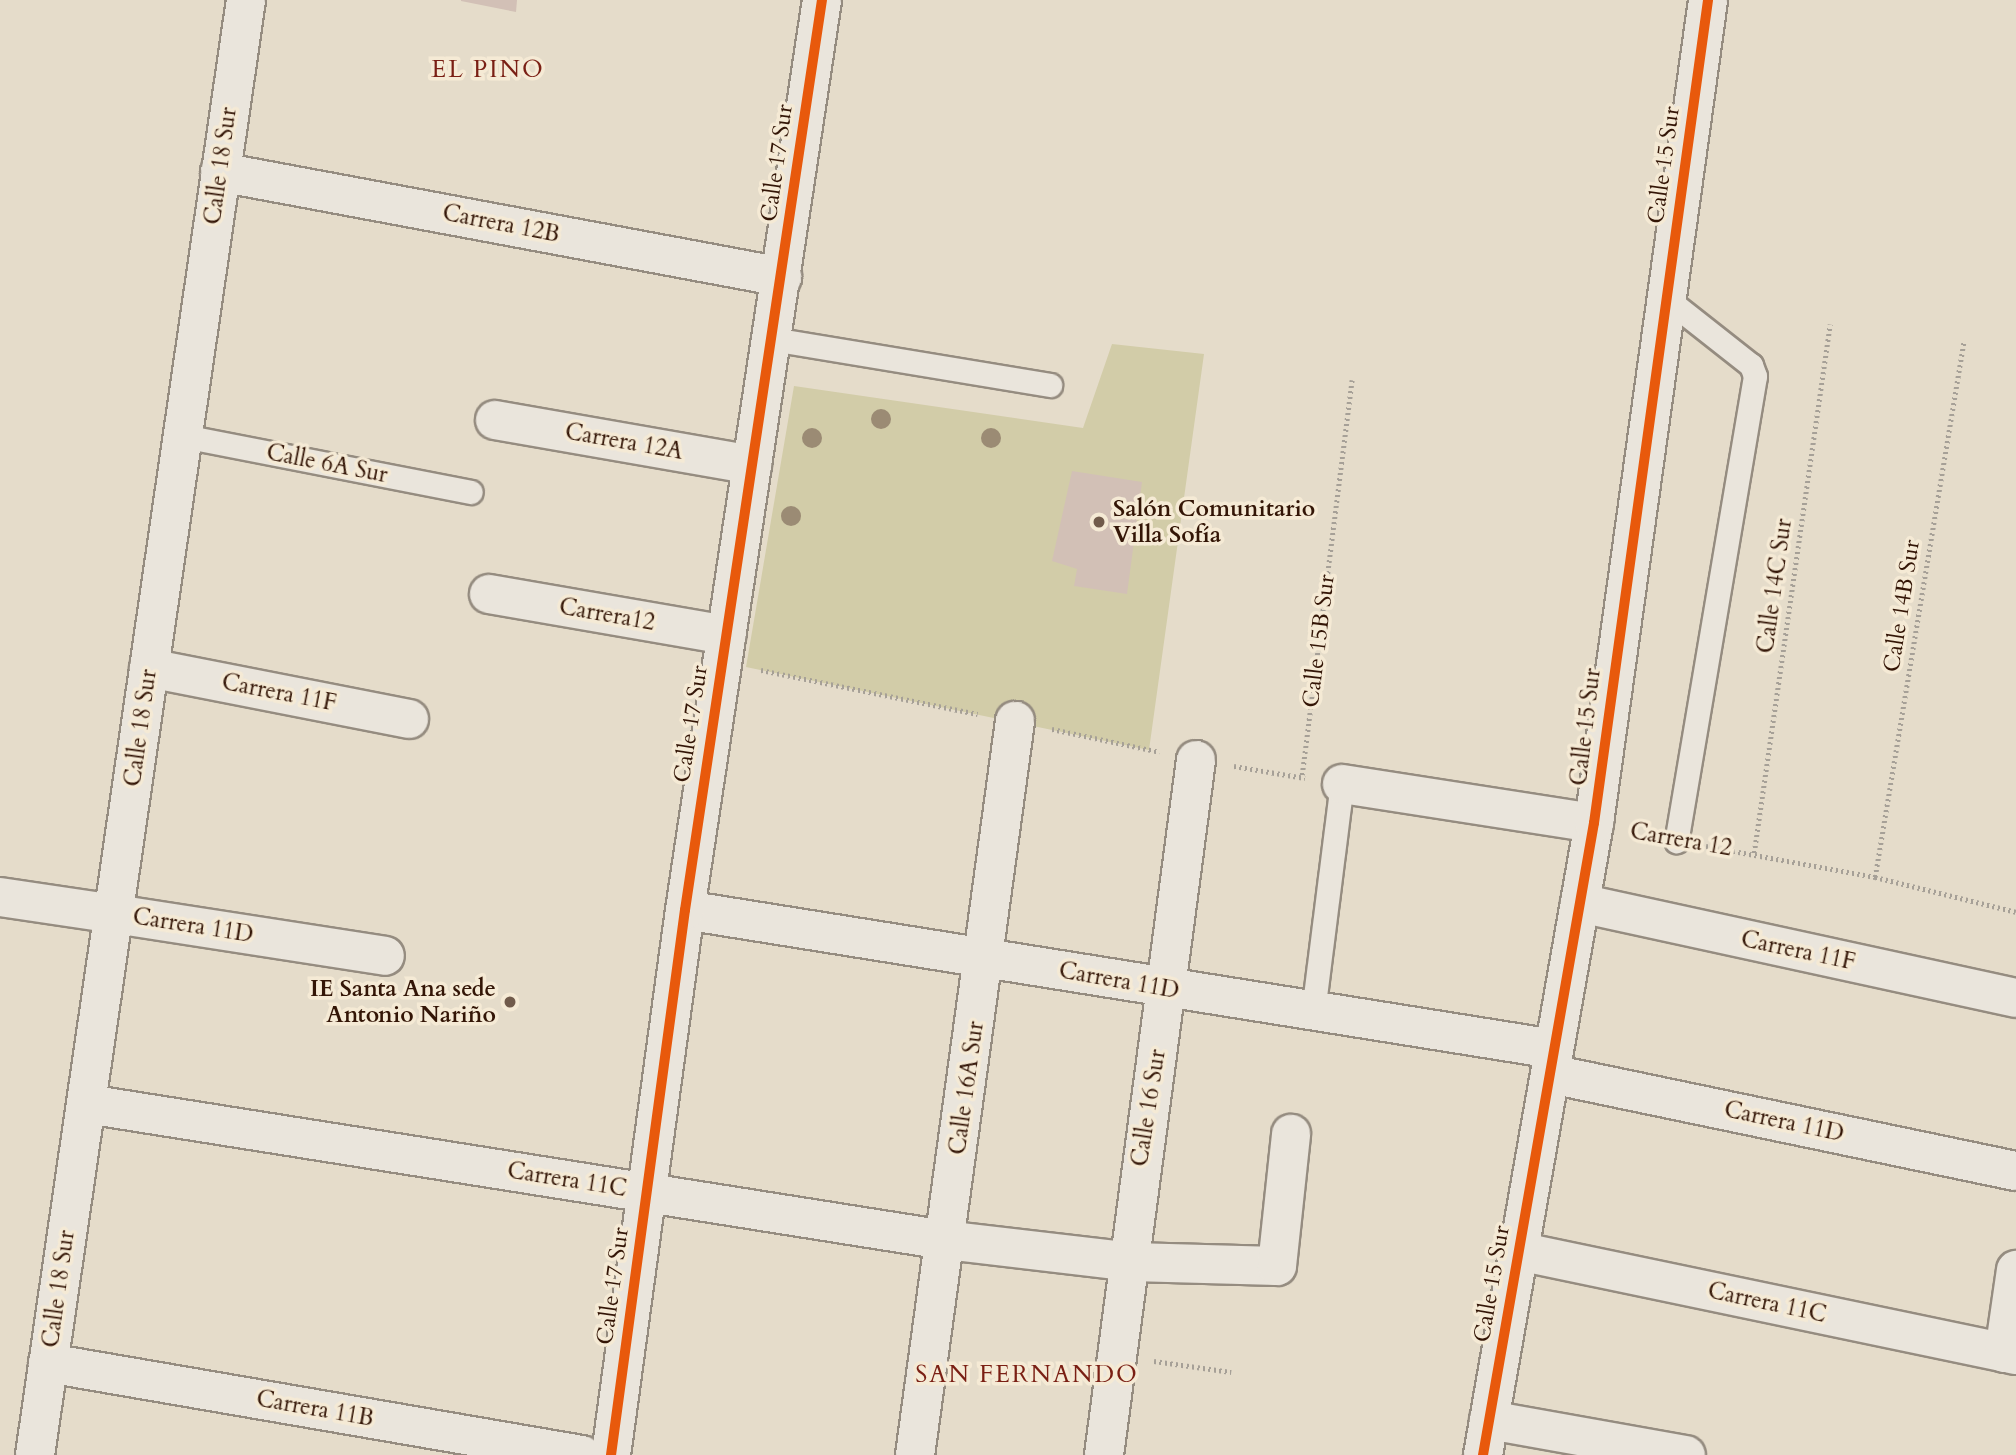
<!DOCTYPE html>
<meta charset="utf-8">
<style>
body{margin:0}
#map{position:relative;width:2016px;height:1455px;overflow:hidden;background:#e5dcca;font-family:Cardo,serif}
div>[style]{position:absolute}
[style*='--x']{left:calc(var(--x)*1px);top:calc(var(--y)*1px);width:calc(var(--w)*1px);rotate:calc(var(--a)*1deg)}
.green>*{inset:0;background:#d2cca8}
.building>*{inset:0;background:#d2c0b6}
.path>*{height:4.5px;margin-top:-2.25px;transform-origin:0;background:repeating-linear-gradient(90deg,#a6a097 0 2px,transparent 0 5.5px)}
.roads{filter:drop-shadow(2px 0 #958c80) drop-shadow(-2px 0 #958c80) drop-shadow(0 2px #958c80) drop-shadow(0 -2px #958c80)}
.lane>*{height:23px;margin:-11.5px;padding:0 11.5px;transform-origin:11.5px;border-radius:11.5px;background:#eae5dc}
.street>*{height:38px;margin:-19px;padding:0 19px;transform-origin:19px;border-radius:19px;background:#eae5dc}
.secondary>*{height:38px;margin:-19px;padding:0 19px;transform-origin:19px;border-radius:19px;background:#eae5dc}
.cycleway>*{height:10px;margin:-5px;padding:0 5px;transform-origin:5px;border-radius:5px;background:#e8590c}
.trees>*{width:20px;height:20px;margin:-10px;border-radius:50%;background:#9b8b74}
.dots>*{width:19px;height:19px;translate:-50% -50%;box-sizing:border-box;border:4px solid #f5ead5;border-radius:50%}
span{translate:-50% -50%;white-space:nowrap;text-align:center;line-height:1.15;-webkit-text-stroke:7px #f5ead5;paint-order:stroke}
.street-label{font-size:23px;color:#331506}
.poi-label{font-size:23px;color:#331506;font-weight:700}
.left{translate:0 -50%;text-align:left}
.right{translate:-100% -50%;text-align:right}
.neighbourhood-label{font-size:24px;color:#7a1f14;letter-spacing:2px}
</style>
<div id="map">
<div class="green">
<i style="clip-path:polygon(1112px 344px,1204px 354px,1149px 750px,746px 667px,794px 386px,1083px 428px)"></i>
</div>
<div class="building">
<i style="clip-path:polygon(461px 0,517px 0,516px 12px,461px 1px)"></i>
<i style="clip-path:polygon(1072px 471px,1142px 482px,1127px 594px,1074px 586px,1077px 569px,1052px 561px)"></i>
</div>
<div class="path">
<i style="--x:761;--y:670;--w:221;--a:11.5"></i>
<i style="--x:1052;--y:729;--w:110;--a:12"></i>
<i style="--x:1234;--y:766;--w:72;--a:9.6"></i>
<i style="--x:1302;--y:775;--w:398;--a:-82.8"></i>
<i style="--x:1706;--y:846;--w:172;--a:10.4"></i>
<i style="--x:1875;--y:877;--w:145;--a:13.9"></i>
<i style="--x:1754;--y:853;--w:534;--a:-81.82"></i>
<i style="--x:1875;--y:877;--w:544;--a:-80.59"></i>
<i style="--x:1154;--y:1361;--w:78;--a:8.1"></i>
</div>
<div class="roads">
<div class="lane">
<i style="--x:1667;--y:299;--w:107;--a:38.2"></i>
<i style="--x:1751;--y:365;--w:12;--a:70"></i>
<i style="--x:1755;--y:376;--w:472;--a:99.6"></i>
<i style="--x:772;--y:339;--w:282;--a:9.4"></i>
<i style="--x:183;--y:436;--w:293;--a:11"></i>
<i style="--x:1313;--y:1012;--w:230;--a:-82.8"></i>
</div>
<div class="street">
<i style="--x:220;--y:172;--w:572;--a:10.58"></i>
<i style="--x:495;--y:420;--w:261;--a:9.9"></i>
<i style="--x:489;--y:594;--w:241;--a:9.8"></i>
<i style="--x:149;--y:668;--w:265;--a:11.1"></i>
<i style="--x:1342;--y:784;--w:255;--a:8.8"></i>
<i style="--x:1580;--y:903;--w:446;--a:12.3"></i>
<i style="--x:685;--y:910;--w:880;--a:9.09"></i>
<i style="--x:115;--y:914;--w:273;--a:8.8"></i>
<i style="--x:1551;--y:1074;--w:475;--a:11.8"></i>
<i style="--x:87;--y:1104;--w:869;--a:9.01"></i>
<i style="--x:945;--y:1240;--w:188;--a:6.7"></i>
<i style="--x:1132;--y:1262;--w:145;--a:1.6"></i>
<i style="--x:1277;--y:1266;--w:133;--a:-83.9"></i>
<i style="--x:1518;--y:1251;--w:509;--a:11.8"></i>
<i style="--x:2004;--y:1353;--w:84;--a:-81.8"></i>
<i style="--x:48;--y:1363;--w:542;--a:9.78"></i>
<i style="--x:1489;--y:1420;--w:200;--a:10.1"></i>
<i style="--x:611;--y:1455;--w:550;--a:-82.27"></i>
<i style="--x:685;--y:910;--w:920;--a:-81.44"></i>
<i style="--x:915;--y:1455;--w:741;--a:-82.24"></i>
<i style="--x:1104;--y:1455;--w:701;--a:-82.46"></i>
</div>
<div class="secondary">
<i style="--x:0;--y:897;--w:116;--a:8.4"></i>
<i style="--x:35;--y:1455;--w:1470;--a:-81.75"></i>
<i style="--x:1483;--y:1455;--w:642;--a:-80.04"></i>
<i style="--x:1594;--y:823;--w:831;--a:-82.11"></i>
</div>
</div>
<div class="cycleway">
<i style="--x:611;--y:1455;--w:550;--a:-82.27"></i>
<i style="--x:685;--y:910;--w:920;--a:-81.44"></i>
<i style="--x:1483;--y:1455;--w:642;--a:-80.04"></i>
<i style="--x:1594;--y:823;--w:831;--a:-82.11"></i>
</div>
<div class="trees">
<i style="left:881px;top:419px"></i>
<i style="left:812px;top:438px"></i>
<i style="left:991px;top:438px"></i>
<i style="left:791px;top:516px"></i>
</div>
<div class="dots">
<i style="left:1099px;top:522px;background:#715b4b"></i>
<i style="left:510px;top:1002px;background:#715b4b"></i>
</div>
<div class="street-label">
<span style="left:777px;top:163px;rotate:-82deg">Calle 17 Sur</span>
<span style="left:1664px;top:165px;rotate:-82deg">Calle 15 Sur</span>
<span style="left:221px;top:166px;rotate:-82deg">Calle 18 Sur</span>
<span style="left:501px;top:224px;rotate:11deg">Carrera 12B</span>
<span style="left:624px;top:442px;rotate:10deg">Carrera 12A</span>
<span style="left:327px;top:464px;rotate:11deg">Calle 6A Sur</span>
<span style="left:1775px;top:586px;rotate:-82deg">Calle 14C Sur</span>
<span style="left:1902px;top:606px;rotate:-81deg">Calle 14B Sur</span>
<span style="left:607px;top:615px;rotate:10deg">Carrera12</span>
<span style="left:1319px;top:641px;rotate:-83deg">Calle 15B Sur</span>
<span style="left:279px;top:693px;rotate:11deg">Carrera 11F</span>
<span style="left:691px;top:724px;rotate:-81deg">Calle 17 Sur</span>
<span style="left:1586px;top:727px;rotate:-83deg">Calle 15 Sur</span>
<span style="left:141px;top:728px;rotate:-82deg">Calle 18 Sur</span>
<span style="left:1681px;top:840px;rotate:10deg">Carrera 12</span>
<span style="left:193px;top:926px;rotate:9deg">Carrera 11D</span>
<span style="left:1798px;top:951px;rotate:12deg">Carrera 11F</span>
<span style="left:1119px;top:981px;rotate:10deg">Carrera 11D</span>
<span style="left:967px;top:1088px;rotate:-82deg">Calle 16A Sur</span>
<span style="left:1149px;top:1108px;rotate:-81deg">Calle 16 Sur</span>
<span style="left:1784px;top:1122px;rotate:12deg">Carrera 11D</span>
<span style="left:567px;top:1180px;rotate:9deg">Carrera 11C</span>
<span style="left:1492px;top:1284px;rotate:-80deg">Calle 15 Sur</span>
<span style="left:613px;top:1286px;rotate:-82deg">Calle 17 Sur</span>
<span style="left:59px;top:1289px;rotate:-82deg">Calle 18 Sur</span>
<span style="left:1767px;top:1303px;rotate:12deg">Carrera 11C</span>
<span style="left:315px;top:1409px;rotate:10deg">Carrera 11B</span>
</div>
<div class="poi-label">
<span class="left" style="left:1113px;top:522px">Salón Comunitario<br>Villa Sofía</span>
<span class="right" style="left:496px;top:1002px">IE Santa Ana sede<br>Antonio Nariño</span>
</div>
<div class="neighbourhood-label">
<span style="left:488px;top:70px">EL PINO</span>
<span style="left:1027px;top:1375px">SAN FERNANDO</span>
</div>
</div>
